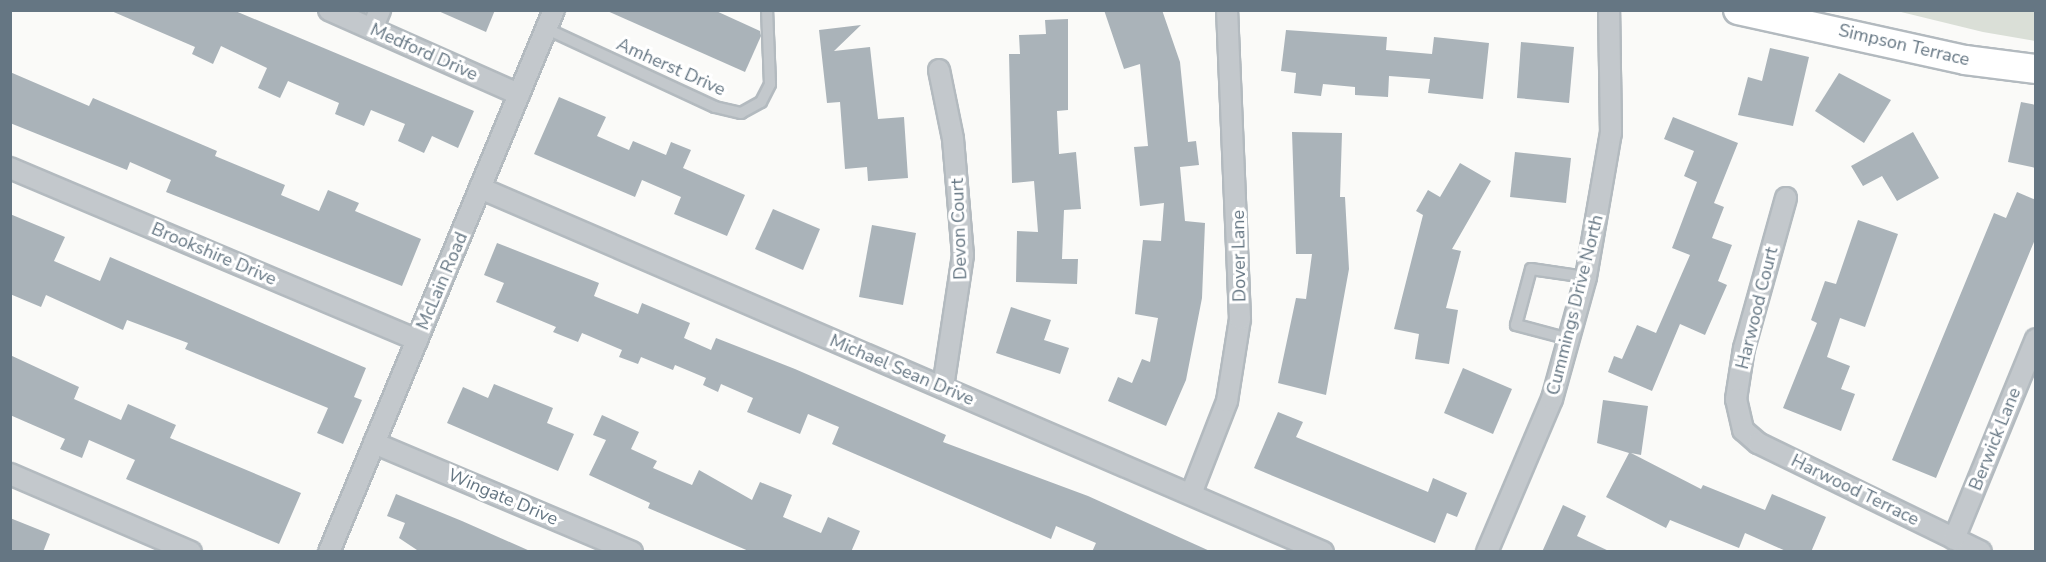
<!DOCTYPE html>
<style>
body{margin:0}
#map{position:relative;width:2046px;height:562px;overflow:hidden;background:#fafaf8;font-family:"Nunito Sans",sans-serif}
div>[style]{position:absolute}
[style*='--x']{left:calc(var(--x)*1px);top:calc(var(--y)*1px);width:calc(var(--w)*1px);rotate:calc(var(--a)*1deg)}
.green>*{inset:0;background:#dadfd7}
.building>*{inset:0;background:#aab3b9}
.roads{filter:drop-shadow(2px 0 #b3babf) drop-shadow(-2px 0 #b3babf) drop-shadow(0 2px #b3babf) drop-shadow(0 -2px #b3babf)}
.lane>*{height:10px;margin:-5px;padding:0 5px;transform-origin:5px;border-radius:5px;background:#c3c8cc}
.street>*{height:20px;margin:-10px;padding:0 10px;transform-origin:10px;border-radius:10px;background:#c3c8cc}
.secondary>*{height:28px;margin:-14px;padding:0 14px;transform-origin:14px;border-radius:14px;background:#fff}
span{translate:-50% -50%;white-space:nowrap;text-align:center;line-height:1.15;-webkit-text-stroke:6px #fff;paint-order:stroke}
.street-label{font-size:18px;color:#657683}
.frame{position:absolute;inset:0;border:12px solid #657683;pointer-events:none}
</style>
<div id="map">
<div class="green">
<i style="clip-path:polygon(1897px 11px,2035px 11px,2035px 41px,1983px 32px)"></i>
</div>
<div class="building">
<i style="clip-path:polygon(109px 10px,233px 10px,474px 111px,458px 148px,432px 136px,424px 153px,398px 141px,405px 124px,371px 110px,364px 126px,335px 114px,339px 103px,288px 81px,280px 98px,258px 88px,267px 68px,221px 46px,213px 64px,192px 54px,195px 47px)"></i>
<i style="clip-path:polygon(436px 10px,495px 10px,486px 32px)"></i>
<i style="clip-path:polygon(605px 10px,714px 10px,760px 31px,761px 36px,745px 72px)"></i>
<i style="clip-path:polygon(1104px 10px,1162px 10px,1180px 62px,1188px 142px,1196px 141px,1199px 165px,1180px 167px,1185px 221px,1205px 223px,1202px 298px,1186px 380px,1166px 426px,1108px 401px,1118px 377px,1132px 383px,1142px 359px,1150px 362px,1158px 318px,1135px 314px,1143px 240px,1161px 241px,1164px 203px,1140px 206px,1134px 147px,1148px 146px,1140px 64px,1124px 69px)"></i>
<i style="clip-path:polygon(1068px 19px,1068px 110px,1057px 111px,1059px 154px,1076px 152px,1081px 209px,1064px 210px,1062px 259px,1078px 259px,1077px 284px,1016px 282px,1017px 231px,1038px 232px,1034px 181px,1012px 183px,1009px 54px,1020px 54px,1019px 35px,1046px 34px,1045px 20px)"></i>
<i style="clip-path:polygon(861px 25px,834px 51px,870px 47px,878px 119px,904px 117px,908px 178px,868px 181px,867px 167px,845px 169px,840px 102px,827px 103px,819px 30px)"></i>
<i style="clip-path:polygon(1286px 30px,1387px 37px,1386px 50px,1432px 54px,1434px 37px,1489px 43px,1483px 99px,1428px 93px,1430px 79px,1389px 76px,1388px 97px,1355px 95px,1355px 87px,1323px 84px,1321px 96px,1294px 93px,1296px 73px,1281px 71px)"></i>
<i style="clip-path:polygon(1521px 42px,1574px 47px,1569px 103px,1517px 98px)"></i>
<i style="clip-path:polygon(1770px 48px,1809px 57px,1793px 126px,1738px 115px,1748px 77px,1762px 81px)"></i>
<i style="clip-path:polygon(10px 72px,89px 106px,93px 98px,217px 151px,215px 156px,285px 185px,281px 195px,319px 211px,328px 190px,359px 203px,355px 211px,421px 239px,402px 286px,166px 192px,171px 180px,130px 162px,127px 170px,10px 123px)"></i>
<i style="clip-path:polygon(1839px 73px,1891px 100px,1864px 143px,1815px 111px)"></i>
<i style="clip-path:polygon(559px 97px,606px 117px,597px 136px,629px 150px,633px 141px,666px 155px,671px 142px,691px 150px,683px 168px,745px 195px,727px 236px,674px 214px,681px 197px,642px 180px,635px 197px,534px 154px)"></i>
<i style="clip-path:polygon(2021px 102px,2036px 105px,2036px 168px,2008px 162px)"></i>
<i style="clip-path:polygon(1673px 117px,1738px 143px,1714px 203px,1724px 207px,1712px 238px,1732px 245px,1718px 281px,1727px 285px,1705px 335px,1680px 324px,1652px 391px,1608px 372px,1614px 356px,1622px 359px,1637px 325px,1656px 333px,1690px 255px,1672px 248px,1697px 182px,1684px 176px,1694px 151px,1664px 139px)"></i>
<i style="clip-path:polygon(1292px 132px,1342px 133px,1340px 197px,1345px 197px,1349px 269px,1326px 395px,1278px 383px,1296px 298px,1306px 299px,1312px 254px,1296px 254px)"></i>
<i style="clip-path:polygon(1913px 132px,1939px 178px,1897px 201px,1882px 176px,1863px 186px,1851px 166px)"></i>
<i style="clip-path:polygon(1515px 152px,1571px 158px,1566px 203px,1510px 197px)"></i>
<i style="clip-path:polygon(1460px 163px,1491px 181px,1452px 249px,1461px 251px,1446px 308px,1458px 310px,1449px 364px,1415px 359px,1419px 334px,1394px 329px,1423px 215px,1416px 211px,1428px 190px,1440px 197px)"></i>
<i style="clip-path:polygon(2017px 192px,2036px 200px,2036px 237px,1936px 478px,1892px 460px,1994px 213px,2006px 218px)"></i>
<i style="clip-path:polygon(773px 209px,820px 229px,803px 270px,755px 249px)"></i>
<i style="clip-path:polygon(10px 214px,65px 237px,54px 261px,100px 281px,110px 257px,366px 368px,354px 397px,362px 400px,343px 444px,317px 433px,328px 408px,185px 349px,188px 343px,127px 320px,123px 330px,46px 295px,41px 307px,10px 294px)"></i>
<i style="clip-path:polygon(1858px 220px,1898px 234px,1865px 327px,1840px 318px,1827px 357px,1850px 366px,1841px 389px,1855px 394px,1841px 431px,1783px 408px,1817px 323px,1811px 320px,1825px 281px,1836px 284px)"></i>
<i style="clip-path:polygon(872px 225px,916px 233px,903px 305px,859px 297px)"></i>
<i style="clip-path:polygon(497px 243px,599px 283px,594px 296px,638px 314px,642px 303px,690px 323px,684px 338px,711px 350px,716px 338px,795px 369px,946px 435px,943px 442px,1088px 496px,1212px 552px,1092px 552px,1096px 543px,1056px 526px,1051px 539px,832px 444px,839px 427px,808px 414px,800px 434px,747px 412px,753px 398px,721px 384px,718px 392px,703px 385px,706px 378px,675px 365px,673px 370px,641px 357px,638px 364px,619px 357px,622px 350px,582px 333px,578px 342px,553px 332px,556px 327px,496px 302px,504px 283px,484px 275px)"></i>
<i style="clip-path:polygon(1011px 307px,1051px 320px,1044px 340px,1069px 348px,1060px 374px,996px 353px)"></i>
<i style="clip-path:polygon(10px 355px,79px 387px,74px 399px,121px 420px,128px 404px,176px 425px,170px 438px,301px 493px,279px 544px,126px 479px,135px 460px,89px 440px,82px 458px,60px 449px,65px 439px,10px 415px)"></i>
<i style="clip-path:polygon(1463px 368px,1512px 389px,1493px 434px,1444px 413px)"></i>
<i style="clip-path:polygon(494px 384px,553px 408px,547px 423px,574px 434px,558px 471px,447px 423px,463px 387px,488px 398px)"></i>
<i style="clip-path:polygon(1603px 400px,1648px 406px,1641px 455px,1631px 453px,1701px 489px,1703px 485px,1765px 510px,1772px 494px,1826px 517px,1811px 552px,1788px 552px,1745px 533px,1739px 548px,1670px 520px,1666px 528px,1606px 497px,1629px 453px,1597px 443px)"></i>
<i style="clip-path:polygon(1278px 412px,1303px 422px,1296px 437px,1428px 492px,1433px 478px,1467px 493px,1457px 517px,1447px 513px,1435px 543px,1254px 468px)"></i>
<i style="clip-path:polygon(602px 415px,639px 432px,631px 449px,657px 461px,653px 468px,692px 485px,699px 470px,752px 500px,760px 482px,792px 495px,783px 517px,821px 533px,828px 517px,860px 531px,851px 552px,751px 552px,648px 508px,650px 503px,589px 475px,606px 440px,593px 435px)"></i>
<i style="clip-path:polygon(396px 494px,462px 521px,530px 551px,420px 552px,399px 538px,405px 523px,387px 516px)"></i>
<i style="clip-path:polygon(1563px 505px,1586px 516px,1577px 536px,1611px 552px,1542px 552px)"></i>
<i style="clip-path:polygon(10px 518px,50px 534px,43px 552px,10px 552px)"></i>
</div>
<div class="roads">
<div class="lane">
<i style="--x:547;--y:29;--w:185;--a:24.9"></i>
<i style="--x:715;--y:107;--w:27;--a:13"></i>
<i style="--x:741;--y:113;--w:23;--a:-29"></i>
<i style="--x:761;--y:102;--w:20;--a:-63"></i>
<i style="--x:770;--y:84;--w:74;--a:-92.3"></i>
<i style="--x:1569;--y:339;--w:55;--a:-165.2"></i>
<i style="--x:1516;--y:325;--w:58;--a:-75"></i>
<i style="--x:1531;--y:269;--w:56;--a:8.3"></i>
</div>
<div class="street">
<i style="--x:329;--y:10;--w:208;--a:23.9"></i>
<i style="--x:372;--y:29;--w:21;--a:-67"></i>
<i style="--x:939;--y:70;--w:70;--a:78.5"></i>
<i style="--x:953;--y:139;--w:116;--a:85.1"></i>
<i style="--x:963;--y:255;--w:134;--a:98.6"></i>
<i style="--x:10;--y:168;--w:442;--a:22.9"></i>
<i style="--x:480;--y:188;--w:918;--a:23.35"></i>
<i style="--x:1786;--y:198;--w:156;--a:105.6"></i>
<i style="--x:1744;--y:348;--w:52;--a:98.9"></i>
<i style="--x:1736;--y:399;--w:32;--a:77"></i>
<i style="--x:1743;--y:430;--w:20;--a:41"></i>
<i style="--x:1758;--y:443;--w:248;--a:26"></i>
<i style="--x:374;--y:443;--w:280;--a:22.9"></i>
<i style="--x:10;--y:474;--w:197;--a:23.3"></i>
<i style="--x:1191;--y:494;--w:100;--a:-68.8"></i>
<i style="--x:1227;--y:401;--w:83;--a:-81"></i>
<i style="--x:1240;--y:319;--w:309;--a:-92.4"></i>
<i style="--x:1954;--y:539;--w:216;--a:-67.7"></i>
<i style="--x:329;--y:552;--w:587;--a:-67.46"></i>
<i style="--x:1487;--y:552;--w:166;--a:-67"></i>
<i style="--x:1552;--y:399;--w:127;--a:-74.4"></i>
<i style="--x:1586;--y:277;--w:146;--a:-80.2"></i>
<i style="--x:1611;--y:133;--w:123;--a:-90.9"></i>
</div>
<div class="secondary">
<i style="--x:1738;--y:10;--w:232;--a:12.4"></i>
<i style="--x:1965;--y:60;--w:72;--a:7.2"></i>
</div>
</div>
<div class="street-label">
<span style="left:1904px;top:45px;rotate:13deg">Simpson Terrace</span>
<span style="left:424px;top:52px;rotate:24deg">Medford Drive</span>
<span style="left:671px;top:67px;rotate:24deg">Amherst Drive</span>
<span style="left:959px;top:229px;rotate:-92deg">Devon Court</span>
<span style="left:214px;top:254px;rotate:23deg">Brookshire Drive</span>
<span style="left:1239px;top:256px;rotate:-91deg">Dover Lane</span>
<span style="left:442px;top:281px;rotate:-67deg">McLain Road</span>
<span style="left:1575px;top:305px;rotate:-76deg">Cummings Drive North</span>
<span style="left:1757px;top:308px;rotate:-76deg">Harwood Court</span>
<span style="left:902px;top:370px;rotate:23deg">Michael Sean Drive</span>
<span style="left:1995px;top:439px;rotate:-68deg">Berwick Lane</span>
<span style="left:1855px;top:490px;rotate:26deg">Harwood Terrace</span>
<span style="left:503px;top:497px;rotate:23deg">Wingate Drive</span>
</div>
<div class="frame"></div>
</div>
